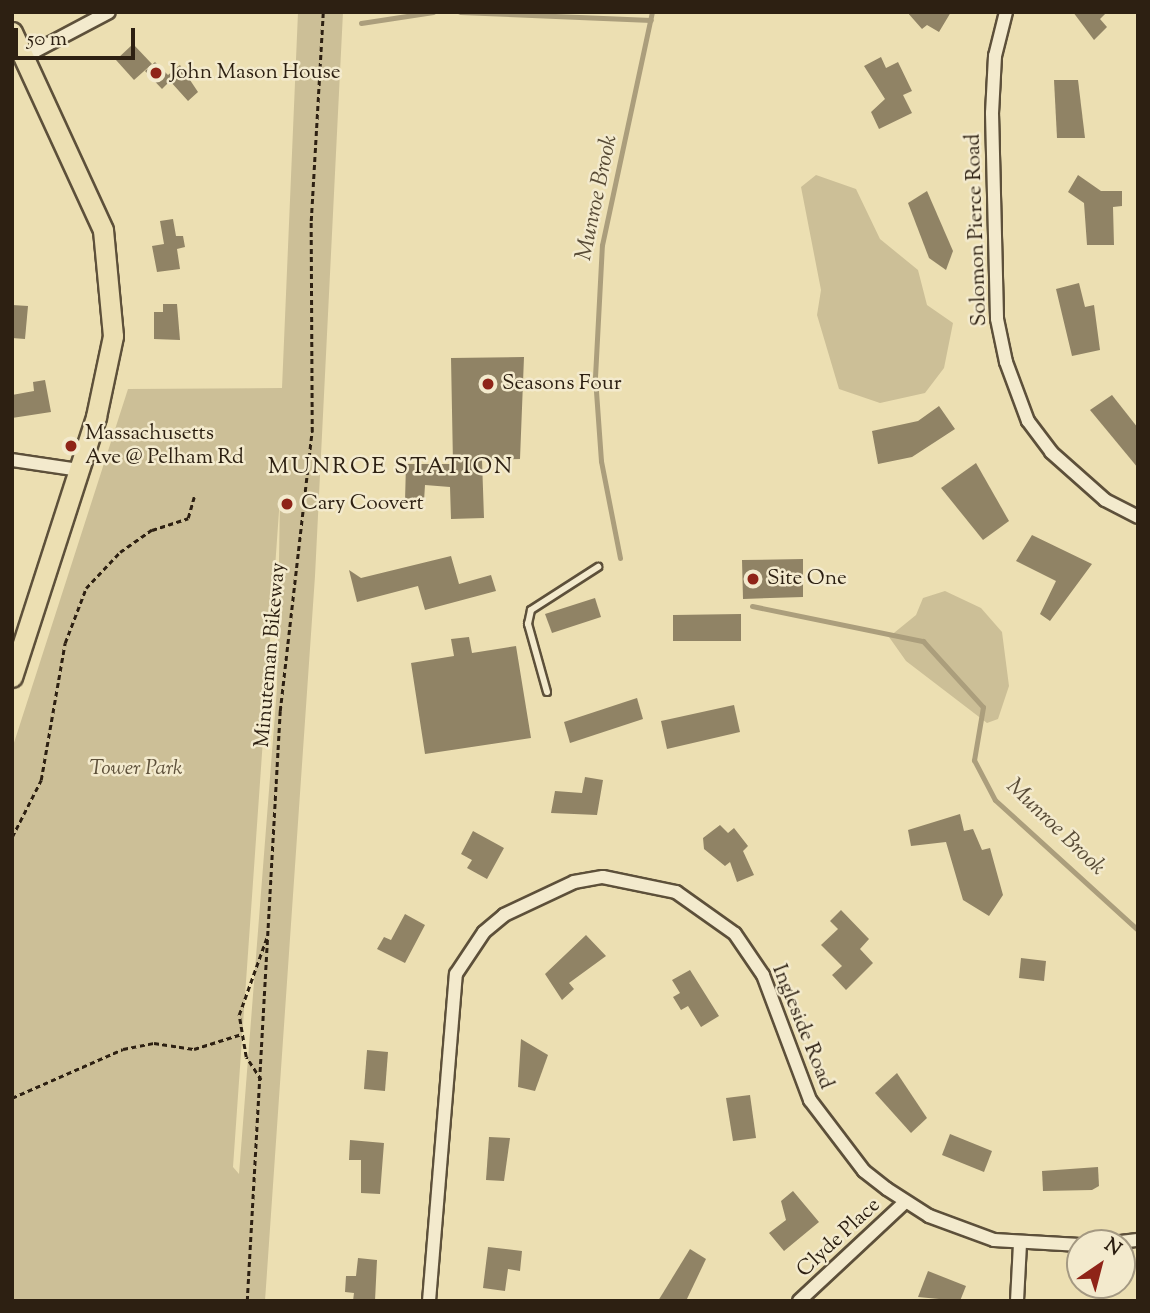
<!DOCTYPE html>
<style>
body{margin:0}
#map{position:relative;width:1150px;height:1313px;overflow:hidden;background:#ecdfb2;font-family:"Sorts Mill Goudy",serif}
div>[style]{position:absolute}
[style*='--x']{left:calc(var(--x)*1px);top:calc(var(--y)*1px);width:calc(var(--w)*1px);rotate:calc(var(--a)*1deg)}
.green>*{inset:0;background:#ccbf97}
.stream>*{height:5px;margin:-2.5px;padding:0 2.5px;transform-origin:2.5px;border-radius:2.5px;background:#ab9e7c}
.building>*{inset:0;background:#908365}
.path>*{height:2.5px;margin-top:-1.25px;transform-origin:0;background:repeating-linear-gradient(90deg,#2d2012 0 5px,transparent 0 8.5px)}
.roads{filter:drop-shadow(2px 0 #5d503a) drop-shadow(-2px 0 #5d503a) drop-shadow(0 2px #5d503a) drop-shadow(0 -2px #5d503a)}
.service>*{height:6px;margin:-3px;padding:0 3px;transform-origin:3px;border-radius:3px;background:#f3eacd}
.minor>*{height:12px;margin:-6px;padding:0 6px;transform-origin:6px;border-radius:6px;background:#f3eacd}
.primary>*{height:19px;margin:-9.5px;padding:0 9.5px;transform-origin:9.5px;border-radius:9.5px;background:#ecdfb2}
.dots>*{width:19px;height:19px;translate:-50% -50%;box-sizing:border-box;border:4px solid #f3eacd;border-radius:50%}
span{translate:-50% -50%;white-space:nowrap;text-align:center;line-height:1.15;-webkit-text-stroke:5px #f3eacd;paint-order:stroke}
.poi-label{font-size:21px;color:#2d2012}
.left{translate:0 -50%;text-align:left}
.street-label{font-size:21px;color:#2d2012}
.park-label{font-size:21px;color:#5d503a;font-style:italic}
.water-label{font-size:23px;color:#594c37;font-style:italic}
.neighbourhood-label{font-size:23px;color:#2d2012;letter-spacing:2px}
.frame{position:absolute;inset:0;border:14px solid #2d2012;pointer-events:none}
.north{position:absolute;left:1066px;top:1229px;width:70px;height:70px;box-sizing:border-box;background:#f3eacd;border:2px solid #a49982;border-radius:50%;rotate:35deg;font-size:19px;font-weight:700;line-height:28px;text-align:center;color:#2d2012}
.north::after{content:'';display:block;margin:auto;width:24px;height:32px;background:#8f2418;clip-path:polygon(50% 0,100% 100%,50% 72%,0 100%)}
.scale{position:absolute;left:14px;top:28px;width:121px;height:32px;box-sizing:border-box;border:4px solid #2d2012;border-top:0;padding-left:9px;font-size:21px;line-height:24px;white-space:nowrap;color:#2d2012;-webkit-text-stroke:5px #f3eacd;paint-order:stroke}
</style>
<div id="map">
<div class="green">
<i style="clip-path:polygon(evenodd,298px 12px,343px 12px,315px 576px,265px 1301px,12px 1301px,12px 749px,128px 389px,282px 388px,298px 12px,280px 497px,277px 688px,239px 1174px,233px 1167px,280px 497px)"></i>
<i style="clip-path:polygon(816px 175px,856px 189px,880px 239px,918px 270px,927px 305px,953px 323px,944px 368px,925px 393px,880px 403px,839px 389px,817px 315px,821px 290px,801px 187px)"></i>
<i style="clip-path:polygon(945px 591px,981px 608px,1002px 632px,1009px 686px,998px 719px,987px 723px,906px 661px,889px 637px,916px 615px,923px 598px)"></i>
</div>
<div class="stream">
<i style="--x:460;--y:12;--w:191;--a:2.4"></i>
<i style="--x:361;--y:23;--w:73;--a:-8.7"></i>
<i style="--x:620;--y:558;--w:99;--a:-101.1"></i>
<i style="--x:601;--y:461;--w:84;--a:-94.1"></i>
<i style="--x:595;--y:377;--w:132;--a:-87"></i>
<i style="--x:602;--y:245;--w:238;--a:-77.9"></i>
<i style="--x:752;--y:606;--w:175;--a:11.6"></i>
<i style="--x:923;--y:641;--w:89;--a:47.7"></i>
<i style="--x:983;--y:707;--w:54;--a:99.6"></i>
<i style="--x:974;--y:760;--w:45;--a:62.3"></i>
<i style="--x:995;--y:800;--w:193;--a:42.3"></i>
</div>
<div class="building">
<i style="clip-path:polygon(907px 12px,951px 12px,939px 32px,927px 25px,922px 29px)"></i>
<i style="clip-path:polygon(1073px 12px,1107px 12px,1100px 19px,1107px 27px,1094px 40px)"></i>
<i style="clip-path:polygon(133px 44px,152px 64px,134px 80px,116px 60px)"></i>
<i style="clip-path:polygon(881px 57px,886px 68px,898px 62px,912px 91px,903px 95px,912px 113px,879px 129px,871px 112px,885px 99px,864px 66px)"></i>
<i style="clip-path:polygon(155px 62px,168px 75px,180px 65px,198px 92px,188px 101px,170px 81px,162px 89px,145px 71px)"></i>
<i style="clip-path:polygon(1054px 80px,1078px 80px,1085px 138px,1057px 138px)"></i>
<i style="clip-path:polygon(1078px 175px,1101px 191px,1122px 191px,1122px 206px,1113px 207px,1114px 245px,1087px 245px,1084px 203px,1068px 192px)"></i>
<i style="clip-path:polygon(927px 191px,953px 251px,946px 270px,929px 258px,908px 203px)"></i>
<i style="clip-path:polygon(173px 219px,176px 236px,183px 236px,185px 247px,177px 249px,180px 269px,157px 272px,152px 246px,164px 244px,160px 221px)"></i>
<i style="clip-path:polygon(1079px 283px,1085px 307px,1094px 305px,1100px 350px,1072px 356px,1056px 289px)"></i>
<i style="clip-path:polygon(163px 304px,177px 304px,180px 340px,154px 339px,154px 312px,163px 312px)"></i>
<i style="clip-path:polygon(12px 305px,28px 306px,25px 339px,12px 338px)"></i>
<i style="clip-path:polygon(524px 357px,520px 459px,482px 460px,484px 518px,451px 519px,450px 487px,425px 485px,424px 501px,405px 501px,406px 464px,453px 464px,451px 358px)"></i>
<i style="clip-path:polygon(45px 380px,51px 412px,12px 418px,12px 395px,34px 391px,33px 382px)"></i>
<i style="clip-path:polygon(1112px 395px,1138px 428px,1138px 468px,1090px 410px)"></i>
<i style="clip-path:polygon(939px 406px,955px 429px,912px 457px,878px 464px,872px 431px,918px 421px)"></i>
<i style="clip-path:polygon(976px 463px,1009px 521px,983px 540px,941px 488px)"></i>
<i style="clip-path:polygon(1032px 535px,1092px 564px,1050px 621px,1040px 614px,1056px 581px,1016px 561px)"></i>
<i style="clip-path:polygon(451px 556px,459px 584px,491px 575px,496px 591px,425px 610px,418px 586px,357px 602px,349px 570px,361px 578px)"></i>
<i style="clip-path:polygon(803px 559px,803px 597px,743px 599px,742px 560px)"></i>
<i style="clip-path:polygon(595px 598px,601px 617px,552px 633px,545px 614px)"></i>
<i style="clip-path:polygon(741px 614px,741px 641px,673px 641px,673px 615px)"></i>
<i style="clip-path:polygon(469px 637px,472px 653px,516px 646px,531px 738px,425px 754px,411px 663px,454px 656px,451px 639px)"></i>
<i style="clip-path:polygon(637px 698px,643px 719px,570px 743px,564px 722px)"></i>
<i style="clip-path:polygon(734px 705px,740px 732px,667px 749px,661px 721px)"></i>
<i style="clip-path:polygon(585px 777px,603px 780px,597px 815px,551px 813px,555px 791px,582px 793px)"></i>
<i style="clip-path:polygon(960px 814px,964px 831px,973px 829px,982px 850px,990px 848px,1003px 895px,989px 916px,963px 900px,946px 842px,911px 846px,908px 830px)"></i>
<i style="clip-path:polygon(720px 825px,728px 833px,734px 828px,748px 846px,743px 851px,754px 875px,737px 882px,730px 862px,725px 866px,704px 849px,703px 838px)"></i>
<i style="clip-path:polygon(473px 831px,504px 848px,487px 879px,467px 868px,472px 860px,461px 854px)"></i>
<i style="clip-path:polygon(841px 910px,869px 939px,860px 949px,873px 963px,846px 990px,832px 975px,842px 966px,821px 945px,838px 929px,830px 921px)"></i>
<i style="clip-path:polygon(405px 914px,425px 925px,405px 963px,377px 949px,384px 937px,391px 940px)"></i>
<i style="clip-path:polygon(586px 935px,606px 956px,569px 983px,574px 989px,562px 1000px,545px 974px)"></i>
<i style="clip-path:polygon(1021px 958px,1046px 961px,1044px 981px,1019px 978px)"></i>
<i style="clip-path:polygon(690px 970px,719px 1016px,701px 1027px,688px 1006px,681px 1010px,673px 997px,680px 993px,672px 980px)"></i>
<i style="clip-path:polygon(521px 1039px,548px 1055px,535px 1091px,518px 1087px)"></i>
<i style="clip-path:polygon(367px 1050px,388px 1052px,385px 1091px,364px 1089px)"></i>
<i style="clip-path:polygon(897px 1073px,927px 1118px,911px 1133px,875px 1093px)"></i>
<i style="clip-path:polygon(750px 1095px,756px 1138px,733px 1141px,726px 1098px)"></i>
<i style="clip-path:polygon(950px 1134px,992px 1151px,984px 1172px,942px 1155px)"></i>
<i style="clip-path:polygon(489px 1137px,510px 1138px,504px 1181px,486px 1180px)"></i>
<i style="clip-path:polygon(350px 1140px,384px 1143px,380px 1194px,361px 1193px,361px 1160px,349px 1160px)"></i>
<i style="clip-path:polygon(1098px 1167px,1099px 1186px,1092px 1190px,1043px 1191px,1042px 1171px)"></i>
<i style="clip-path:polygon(793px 1191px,819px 1222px,784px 1251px,769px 1233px,786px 1220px,781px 1201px)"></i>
<i style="clip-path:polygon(488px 1247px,522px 1251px,520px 1271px,508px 1269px,505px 1291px,483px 1288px)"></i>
<i style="clip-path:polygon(690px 1249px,706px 1259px,686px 1301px,658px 1301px)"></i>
<i style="clip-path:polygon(358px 1258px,377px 1260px,375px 1301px,353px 1301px,354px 1293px,345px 1292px,346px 1276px,356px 1276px)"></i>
<i style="clip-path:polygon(928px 1271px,966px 1286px,960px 1301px,918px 1297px)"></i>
</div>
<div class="path">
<i style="--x:12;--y:837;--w:64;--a:-63"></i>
<i style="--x:41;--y:780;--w:139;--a:-80.1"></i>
<i style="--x:65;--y:643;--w:59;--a:-69.1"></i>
<i style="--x:86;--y:588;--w:50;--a:-46.6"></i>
<i style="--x:120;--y:552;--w:39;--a:-35"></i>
<i style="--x:152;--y:530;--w:38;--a:-18"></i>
<i style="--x:188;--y:518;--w:22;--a:-74"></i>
<i style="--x:261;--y:1080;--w:27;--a:-123"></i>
<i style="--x:246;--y:1057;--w:43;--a:-99.5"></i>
<i style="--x:239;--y:1015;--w:83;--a:-70.3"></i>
<i style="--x:12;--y:1098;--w:121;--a:-23.8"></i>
<i style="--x:123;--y:1049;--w:32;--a:-11"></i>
<i style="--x:154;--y:1043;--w:40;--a:8.5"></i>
<i style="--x:194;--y:1049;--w:50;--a:-17.4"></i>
<i style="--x:247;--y:1301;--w:591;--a:-86.8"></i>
<i style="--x:280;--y:711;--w:281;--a:-83.5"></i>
<i style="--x:312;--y:432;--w:211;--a:-90.3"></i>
<i style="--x:311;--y:221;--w:209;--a:-86.7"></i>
</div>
<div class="roads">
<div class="service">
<i style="--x:547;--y:692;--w:71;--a:-105.6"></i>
<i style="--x:528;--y:624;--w:14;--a:-78"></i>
<i style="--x:531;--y:610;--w:80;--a:-32.7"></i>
</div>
<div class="minor">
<i style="--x:1006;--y:12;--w:45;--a:104"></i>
<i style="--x:995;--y:56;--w:57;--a:93"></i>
<i style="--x:992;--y:113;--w:206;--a:88.6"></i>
<i style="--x:997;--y:319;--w:44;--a:78.2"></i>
<i style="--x:1006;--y:362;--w:63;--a:69.6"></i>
<i style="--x:1028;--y:421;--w:39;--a:53"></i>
<i style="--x:1051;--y:452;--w:72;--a:41.6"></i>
<i style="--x:1105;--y:500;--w:37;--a:27"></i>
<i style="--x:24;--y:57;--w:96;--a:-27.9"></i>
<i style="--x:12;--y:460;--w:68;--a:8.5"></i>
<i style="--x:1112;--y:1243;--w:26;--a:-7"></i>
<i style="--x:429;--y:1301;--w:328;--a:-85.3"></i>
<i style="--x:456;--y:974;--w:50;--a:-56.3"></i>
<i style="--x:484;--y:932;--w:26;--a:-40"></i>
<i style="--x:504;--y:915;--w:77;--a:-25.2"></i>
<i style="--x:574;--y:882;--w:29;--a:-10"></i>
<i style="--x:603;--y:877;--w:75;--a:11.6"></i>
<i style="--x:676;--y:892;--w:72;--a:35.4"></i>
<i style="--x:735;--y:934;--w:50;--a:55.7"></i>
<i style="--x:763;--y:975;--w:134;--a:69.4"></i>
<i style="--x:810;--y:1100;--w:89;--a:52.7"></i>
<i style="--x:864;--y:1171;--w:29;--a:38"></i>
<i style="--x:887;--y:1189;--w:50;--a:32.7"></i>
<i style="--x:929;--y:1216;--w:69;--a:20.3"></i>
<i style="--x:994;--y:1240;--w:86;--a:3.3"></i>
<i style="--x:799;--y:1301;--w:145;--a:-43"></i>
<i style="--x:1017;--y:1301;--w:58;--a:-87"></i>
</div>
<div class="primary">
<i style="--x:12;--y:32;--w:218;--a:65.3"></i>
<i style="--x:103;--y:230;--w:106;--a:84.6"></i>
<i style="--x:113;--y:336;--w:83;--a:101.9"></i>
<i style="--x:96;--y:417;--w:273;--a:107.9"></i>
</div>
</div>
<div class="dots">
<i style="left:156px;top:73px;background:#8f2418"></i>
<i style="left:488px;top:384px;background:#8f2418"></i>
<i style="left:71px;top:446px;background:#8f2418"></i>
<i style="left:287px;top:504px;background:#8f2418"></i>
<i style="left:753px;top:579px;background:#8f2418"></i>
</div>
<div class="poi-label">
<span class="left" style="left:170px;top:73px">John Mason House</span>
<span class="left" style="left:502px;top:384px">Seasons Four</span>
<span class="left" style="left:85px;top:446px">Massachusetts<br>Ave @ Pelham Rd</span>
<span class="left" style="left:301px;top:504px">Cary Coovert</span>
<span class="left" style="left:767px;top:579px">Site One</span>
</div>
<div class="street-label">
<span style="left:977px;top:230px;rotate:-92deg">Solomon Pierce Road</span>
<span style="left:271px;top:655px;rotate:-85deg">Minuteman Bikeway</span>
<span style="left:802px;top:1027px;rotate:68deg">Ingleside Road</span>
<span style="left:839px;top:1238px;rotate:-43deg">Clyde Place</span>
</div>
<div class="park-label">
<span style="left:136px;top:769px">Tower Park</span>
</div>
<div class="water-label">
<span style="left:598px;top:198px;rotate:-78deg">Munroe Brook</span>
<span style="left:1055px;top:828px;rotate:44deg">Munroe Brook</span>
</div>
<div class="neighbourhood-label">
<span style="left:391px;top:468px">MUNROE STATION</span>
</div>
<div class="frame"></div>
<div class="north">N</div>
<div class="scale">50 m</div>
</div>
